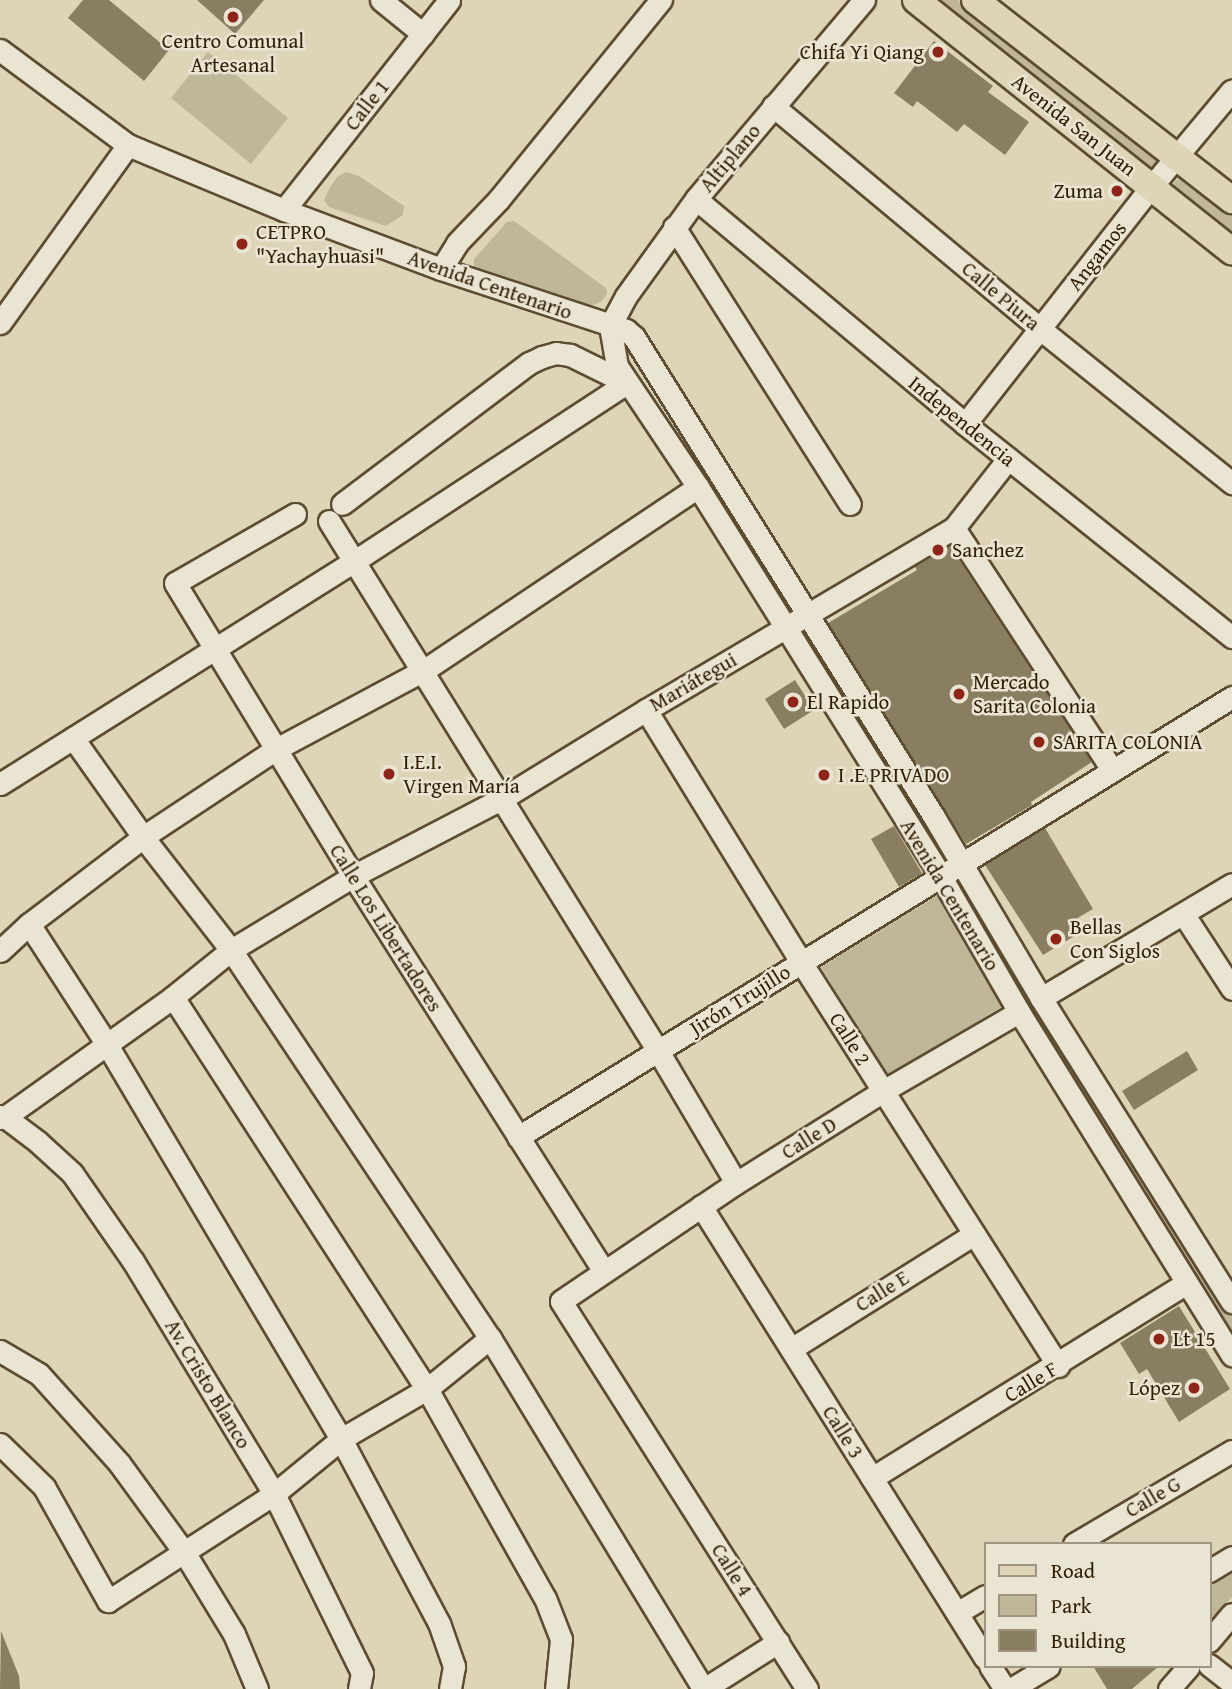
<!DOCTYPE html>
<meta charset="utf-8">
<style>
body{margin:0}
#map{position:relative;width:1232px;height:1689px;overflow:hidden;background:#ded5b9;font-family:"Gentium Book Plus",serif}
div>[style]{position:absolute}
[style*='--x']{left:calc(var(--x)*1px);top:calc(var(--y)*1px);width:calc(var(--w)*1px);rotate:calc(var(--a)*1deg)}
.green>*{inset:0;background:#c0b69a}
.building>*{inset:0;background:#8a7e62}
.roads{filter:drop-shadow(2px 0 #5c4c31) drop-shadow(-2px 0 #5c4c31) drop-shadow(0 2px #5c4c31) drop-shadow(0 -2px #5c4c31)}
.minor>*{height:21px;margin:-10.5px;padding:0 10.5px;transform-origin:10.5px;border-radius:10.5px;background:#eae4d2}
.major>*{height:26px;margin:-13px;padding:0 13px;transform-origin:13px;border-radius:13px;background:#ded5b9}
.dots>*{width:19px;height:19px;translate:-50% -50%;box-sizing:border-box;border:4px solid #eae4d2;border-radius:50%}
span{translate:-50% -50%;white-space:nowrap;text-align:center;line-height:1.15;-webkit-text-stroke:5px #eae4d2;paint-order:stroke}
.poi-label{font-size:21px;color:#301f04}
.right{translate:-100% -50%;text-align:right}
.left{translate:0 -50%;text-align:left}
.street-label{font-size:21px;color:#301f04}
.legend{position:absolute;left:984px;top:1542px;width:228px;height:126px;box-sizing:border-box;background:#eae4d2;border:2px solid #a09580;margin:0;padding:9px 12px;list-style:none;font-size:21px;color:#301f04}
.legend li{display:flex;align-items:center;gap:14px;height:35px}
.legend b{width:35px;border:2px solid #a09580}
</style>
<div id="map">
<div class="green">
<i style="clip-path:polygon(924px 0,958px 0,1160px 160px,1161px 168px,1152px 176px)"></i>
<i style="clip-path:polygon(208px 52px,288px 118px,251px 164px,171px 98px)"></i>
<i style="clip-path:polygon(346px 172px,359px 176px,404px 206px,403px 215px,386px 226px,329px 207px,324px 200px,329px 189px,337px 177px)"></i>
<i style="clip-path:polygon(1181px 176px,1232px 213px,1232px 239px,1171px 186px)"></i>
<i style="clip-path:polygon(514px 221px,606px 288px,607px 294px,601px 302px,585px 308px,482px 276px,474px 268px,474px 259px,507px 222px)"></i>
<i style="clip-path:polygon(937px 896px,1004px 1005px,888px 1076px,821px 967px)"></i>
<i style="clip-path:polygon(1044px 1016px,1232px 1315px,1232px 1344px,1030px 1023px)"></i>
<i style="clip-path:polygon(1232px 1568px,1232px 1597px,1209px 1620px,1209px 1581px)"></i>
</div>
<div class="building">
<i style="clip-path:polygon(83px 0,109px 0,169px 50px,144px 81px,68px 18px)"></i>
<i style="clip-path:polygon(197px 0,264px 0,235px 34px)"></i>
<i style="clip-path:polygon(934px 41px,993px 86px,988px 92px,1029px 122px,1005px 155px,964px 124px,957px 132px,917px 101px,913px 107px,894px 93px)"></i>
<i style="clip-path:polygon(950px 546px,1092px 762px,1031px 802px,1032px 805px,966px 844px,828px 623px,917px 570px,915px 567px)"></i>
<i style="clip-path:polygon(795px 680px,814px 710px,784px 729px,765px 699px)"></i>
<i style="clip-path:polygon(894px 826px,922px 873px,899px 887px,871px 839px)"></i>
<i style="clip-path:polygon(1045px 828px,1093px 909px,1069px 923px,1076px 935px,1043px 955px,985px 865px)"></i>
<i style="clip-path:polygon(1187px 1051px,1198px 1070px,1134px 1110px,1122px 1091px)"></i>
<i style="clip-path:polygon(1179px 1306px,1230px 1389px,1179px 1422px,1147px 1369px,1139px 1374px,1120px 1343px)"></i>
<i style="clip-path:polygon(1px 1631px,19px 1676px,20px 1689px,0 1689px)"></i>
<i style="clip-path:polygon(1093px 1666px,1159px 1666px,1132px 1689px,1107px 1689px)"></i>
</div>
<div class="roads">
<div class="minor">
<i style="--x:381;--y:0;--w:54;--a:39"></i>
<i style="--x:864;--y:0;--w:260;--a:130.2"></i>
<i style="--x:696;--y:199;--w:120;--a:125.8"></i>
<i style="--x:626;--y:296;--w:34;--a:118"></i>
<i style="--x:610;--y:326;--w:41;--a:80.1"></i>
<i style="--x:617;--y:366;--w:146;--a:56.2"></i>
<i style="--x:698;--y:487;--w:457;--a:58"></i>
<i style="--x:940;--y:875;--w:158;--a:60"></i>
<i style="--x:1019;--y:1012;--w:404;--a:58.2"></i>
<i style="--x:0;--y:50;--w:159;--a:36.6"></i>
<i style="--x:128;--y:145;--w:169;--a:22.6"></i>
<i style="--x:284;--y:210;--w:168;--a:20.6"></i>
<i style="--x:441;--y:269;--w:195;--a:18.2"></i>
<i style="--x:626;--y:330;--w:11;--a:41"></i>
<i style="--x:634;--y:337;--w:566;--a:57.99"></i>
<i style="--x:934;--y:817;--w:210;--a:59.4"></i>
<i style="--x:1041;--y:998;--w:359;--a:57.9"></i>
<i style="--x:773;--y:106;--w:346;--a:39.8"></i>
<i style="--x:1039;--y:328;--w:248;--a:38.8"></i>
<i style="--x:696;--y:199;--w:351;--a:39.9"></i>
<i style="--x:965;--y:424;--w:342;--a:38.6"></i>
<i style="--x:284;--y:210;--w:267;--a:-51.8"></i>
<i style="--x:674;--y:227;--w:328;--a:57.6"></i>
<i style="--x:441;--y:269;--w:31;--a:-58"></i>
<i style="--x:457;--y:243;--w:61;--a:-46.3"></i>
<i style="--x:499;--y:199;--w:257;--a:-50.9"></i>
<i style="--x:0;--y:323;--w:219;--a:-54.3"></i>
<i style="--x:965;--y:424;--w:301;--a:-51.9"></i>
<i style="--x:1151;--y:187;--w:126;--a:-50.1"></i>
<i style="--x:295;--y:514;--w:138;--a:150.1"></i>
<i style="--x:175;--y:583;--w:343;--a:58.7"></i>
<i style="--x:353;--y:876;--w:467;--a:57.6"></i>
<i style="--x:329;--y:521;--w:624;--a:58.17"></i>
<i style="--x:658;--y:1051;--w:153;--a:59.4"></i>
<i style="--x:954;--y:528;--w:290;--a:56.8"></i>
<i style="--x:646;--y:710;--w:296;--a:58.4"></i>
<i style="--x:801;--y:962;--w:479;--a:57.5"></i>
<i style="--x:73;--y:738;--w:121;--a:54.7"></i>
<i style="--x:143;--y:837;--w:143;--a:52.1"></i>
<i style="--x:231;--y:950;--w:467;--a:56.3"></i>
<i style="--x:490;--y:1338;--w:411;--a:58.7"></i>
<i style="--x:0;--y:784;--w:417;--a:-32.2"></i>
<i style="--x:353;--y:562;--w:327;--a:-33.2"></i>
<i style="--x:627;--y:383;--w:64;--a:-153.8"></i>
<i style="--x:570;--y:355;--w:14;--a:-172"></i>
<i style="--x:556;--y:353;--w:15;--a:164"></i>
<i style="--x:542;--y:357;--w:14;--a:155"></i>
<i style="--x:529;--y:363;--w:234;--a:143"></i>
<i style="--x:1184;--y:915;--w:88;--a:57"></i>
<i style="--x:29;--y:924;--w:142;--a:57.1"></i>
<i style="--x:106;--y:1043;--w:460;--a:59.3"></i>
<i style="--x:341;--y:1439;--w:208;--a:62"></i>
<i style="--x:439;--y:1623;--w:46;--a:70.8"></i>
<i style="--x:454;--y:1666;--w:23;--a:100"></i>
<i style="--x:0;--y:951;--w:40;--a:-43"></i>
<i style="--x:29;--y:924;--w:143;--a:-37.3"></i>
<i style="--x:143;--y:837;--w:159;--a:-33.5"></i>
<i style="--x:276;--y:749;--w:170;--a:-28.1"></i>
<i style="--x:426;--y:669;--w:327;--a:-33.8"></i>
<i style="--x:173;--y:997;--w:467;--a:57.1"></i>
<i style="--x:427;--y:1389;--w:240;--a:60.6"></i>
<i style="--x:545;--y:1598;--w:44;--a:68.7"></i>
<i style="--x:561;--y:1639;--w:50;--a:95.7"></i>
<i style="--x:1041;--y:998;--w:222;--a:-30.8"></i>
<i style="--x:0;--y:1116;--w:5;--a:11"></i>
<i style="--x:5;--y:1117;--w:206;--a:-35.5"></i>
<i style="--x:173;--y:997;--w:75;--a:-39"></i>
<i style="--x:231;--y:950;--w:143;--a:-31.2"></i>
<i style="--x:353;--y:876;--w:169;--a:-27.5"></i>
<i style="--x:503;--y:798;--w:168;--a:-31.6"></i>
<i style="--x:646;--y:710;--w:358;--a:-30.6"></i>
<i style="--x:954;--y:528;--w:88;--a:-52"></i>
<i style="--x:0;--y:1118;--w:5;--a:-11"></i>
<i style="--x:5;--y:1117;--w:41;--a:37.1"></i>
<i style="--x:38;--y:1142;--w:46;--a:42.4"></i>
<i style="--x:72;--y:1173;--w:107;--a:55.3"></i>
<i style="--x:133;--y:1261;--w:272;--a:58.8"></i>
<i style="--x:274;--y:1494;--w:199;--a:63.8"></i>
<i style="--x:362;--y:1673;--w:16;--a:101"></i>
<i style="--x:518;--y:1137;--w:839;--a:-31.64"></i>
<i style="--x:701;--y:1206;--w:534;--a:57.86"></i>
<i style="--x:791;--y:1349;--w:216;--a:-32.1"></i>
<i style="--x:0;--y:1351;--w:45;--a:30.5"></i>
<i style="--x:39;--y:1374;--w:120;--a:48"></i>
<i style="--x:119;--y:1463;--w:110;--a:53.9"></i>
<i style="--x:184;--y:1552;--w:96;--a:58.6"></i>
<i style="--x:234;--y:1634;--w:60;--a:67.3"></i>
<i style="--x:0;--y:1444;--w:62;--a:44.3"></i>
<i style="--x:44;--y:1487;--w:131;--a:60.7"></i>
<i style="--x:108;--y:1601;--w:197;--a:-32.8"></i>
<i style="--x:274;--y:1494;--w:87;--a:-39.4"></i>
<i style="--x:341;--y:1439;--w:99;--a:-30.2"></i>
<i style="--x:427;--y:1389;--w:81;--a:-39"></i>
<i style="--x:872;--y:1478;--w:370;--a:-31.8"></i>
<i style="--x:1074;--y:1544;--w:183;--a:-30.5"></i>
<i style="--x:1209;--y:1571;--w:27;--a:-31"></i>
<i style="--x:957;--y:1613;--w:33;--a:-31"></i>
<i style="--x:1209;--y:1641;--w:35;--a:-50"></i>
<i style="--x:1209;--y:1665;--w:29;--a:38"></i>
<i style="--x:990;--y:1666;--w:27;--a:57"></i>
<i style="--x:704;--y:1689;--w:88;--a:-32.4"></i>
<i style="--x:807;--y:1689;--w:459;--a:-122.4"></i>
<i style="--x:561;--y:1301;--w:211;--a:-34"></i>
<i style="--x:736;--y:1183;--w:173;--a:-32"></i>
<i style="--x:883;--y:1091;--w:157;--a:-30.2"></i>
<i style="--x:1011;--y:1689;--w:44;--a:-31.2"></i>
<i style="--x:1169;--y:1689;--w:30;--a:-49"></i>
</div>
<div class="major">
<i style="--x:916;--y:0;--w:404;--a:38.5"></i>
<i style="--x:975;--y:0;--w:326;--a:37.9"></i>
</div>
</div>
<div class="dots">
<i style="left:233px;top:17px;background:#8f2418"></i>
<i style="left:938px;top:52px;background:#8f2418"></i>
<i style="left:1117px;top:191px;background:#8f2418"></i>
<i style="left:242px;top:244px;background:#8f2418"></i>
<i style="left:938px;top:550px;background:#8f2418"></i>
<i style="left:959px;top:694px;background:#8f2418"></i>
<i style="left:793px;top:702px;background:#8f2418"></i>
<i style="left:1039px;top:742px;background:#8f2418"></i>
<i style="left:389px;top:774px;background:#8f2418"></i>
<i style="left:824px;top:775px;background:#8f2418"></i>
<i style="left:1056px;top:939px;background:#8f2418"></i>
<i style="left:1159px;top:1339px;background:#8f2418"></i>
<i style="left:1194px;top:1388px;background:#8f2418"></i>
</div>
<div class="poi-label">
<span style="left:233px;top:53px">Centro Comunal<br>Artesanal</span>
<span class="right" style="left:924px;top:52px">Chifa Yi Qiang</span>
<span class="right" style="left:1103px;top:191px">Zuma</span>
<span class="left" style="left:256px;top:244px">CETPRO<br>"Yachayhuasi"</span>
<span class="left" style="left:952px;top:550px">Sanchez</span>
<span class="left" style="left:973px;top:694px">Mercado<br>Sarita Colonia</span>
<span class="left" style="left:807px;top:702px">El Rapido</span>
<span class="left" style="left:1053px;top:742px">SARITA COLONIA</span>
<span class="left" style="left:403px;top:774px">I.E.I.<br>Virgen María</span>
<span class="left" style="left:838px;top:775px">I .E PRIVADO</span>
<span class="left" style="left:1070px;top:939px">Bellas<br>Con Siglos</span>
<span class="left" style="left:1173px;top:1339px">Lt 15</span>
<span class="right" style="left:1180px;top:1388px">López</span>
</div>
<div class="street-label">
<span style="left:367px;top:105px;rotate:-52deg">Calle 1</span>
<span style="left:1074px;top:125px;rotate:38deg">Avenida San Juan</span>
<span style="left:730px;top:158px;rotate:-50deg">Altiplano</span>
<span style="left:1097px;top:256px;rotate:-52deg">Angamos</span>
<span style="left:490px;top:285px;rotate:19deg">Avenida Centenario</span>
<span style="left:1001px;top:296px;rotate:40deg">Calle Piura</span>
<span style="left:962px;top:421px;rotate:39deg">Independencia</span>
<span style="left:693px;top:682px;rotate:-30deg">Mariátegui</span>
<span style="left:950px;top:895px;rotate:59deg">Avenida Centenario</span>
<span style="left:386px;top:928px;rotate:58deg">Calle Los Libertadores</span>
<span style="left:740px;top:1000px;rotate:-32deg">Jirón Trujillo</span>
<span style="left:850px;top:1039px;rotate:58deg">Calle 2</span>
<span style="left:809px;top:1138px;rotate:-32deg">Calle D</span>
<span style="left:882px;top:1291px;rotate:-32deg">Calle E</span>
<span style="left:1031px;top:1382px;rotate:-31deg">Calle F</span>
<span style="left:208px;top:1384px;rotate:59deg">Av. Cristo Blanco</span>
<span style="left:843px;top:1432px;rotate:58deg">Calle 3</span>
<span style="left:1153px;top:1497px;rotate:-30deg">Calle G</span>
<span style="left:732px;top:1570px;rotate:58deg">Calle 4</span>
</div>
<ul class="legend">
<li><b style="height:9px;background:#ded5b9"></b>Road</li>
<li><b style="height:19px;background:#c0b69a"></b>Park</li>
<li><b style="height:19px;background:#8a7e62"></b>Building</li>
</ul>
</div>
